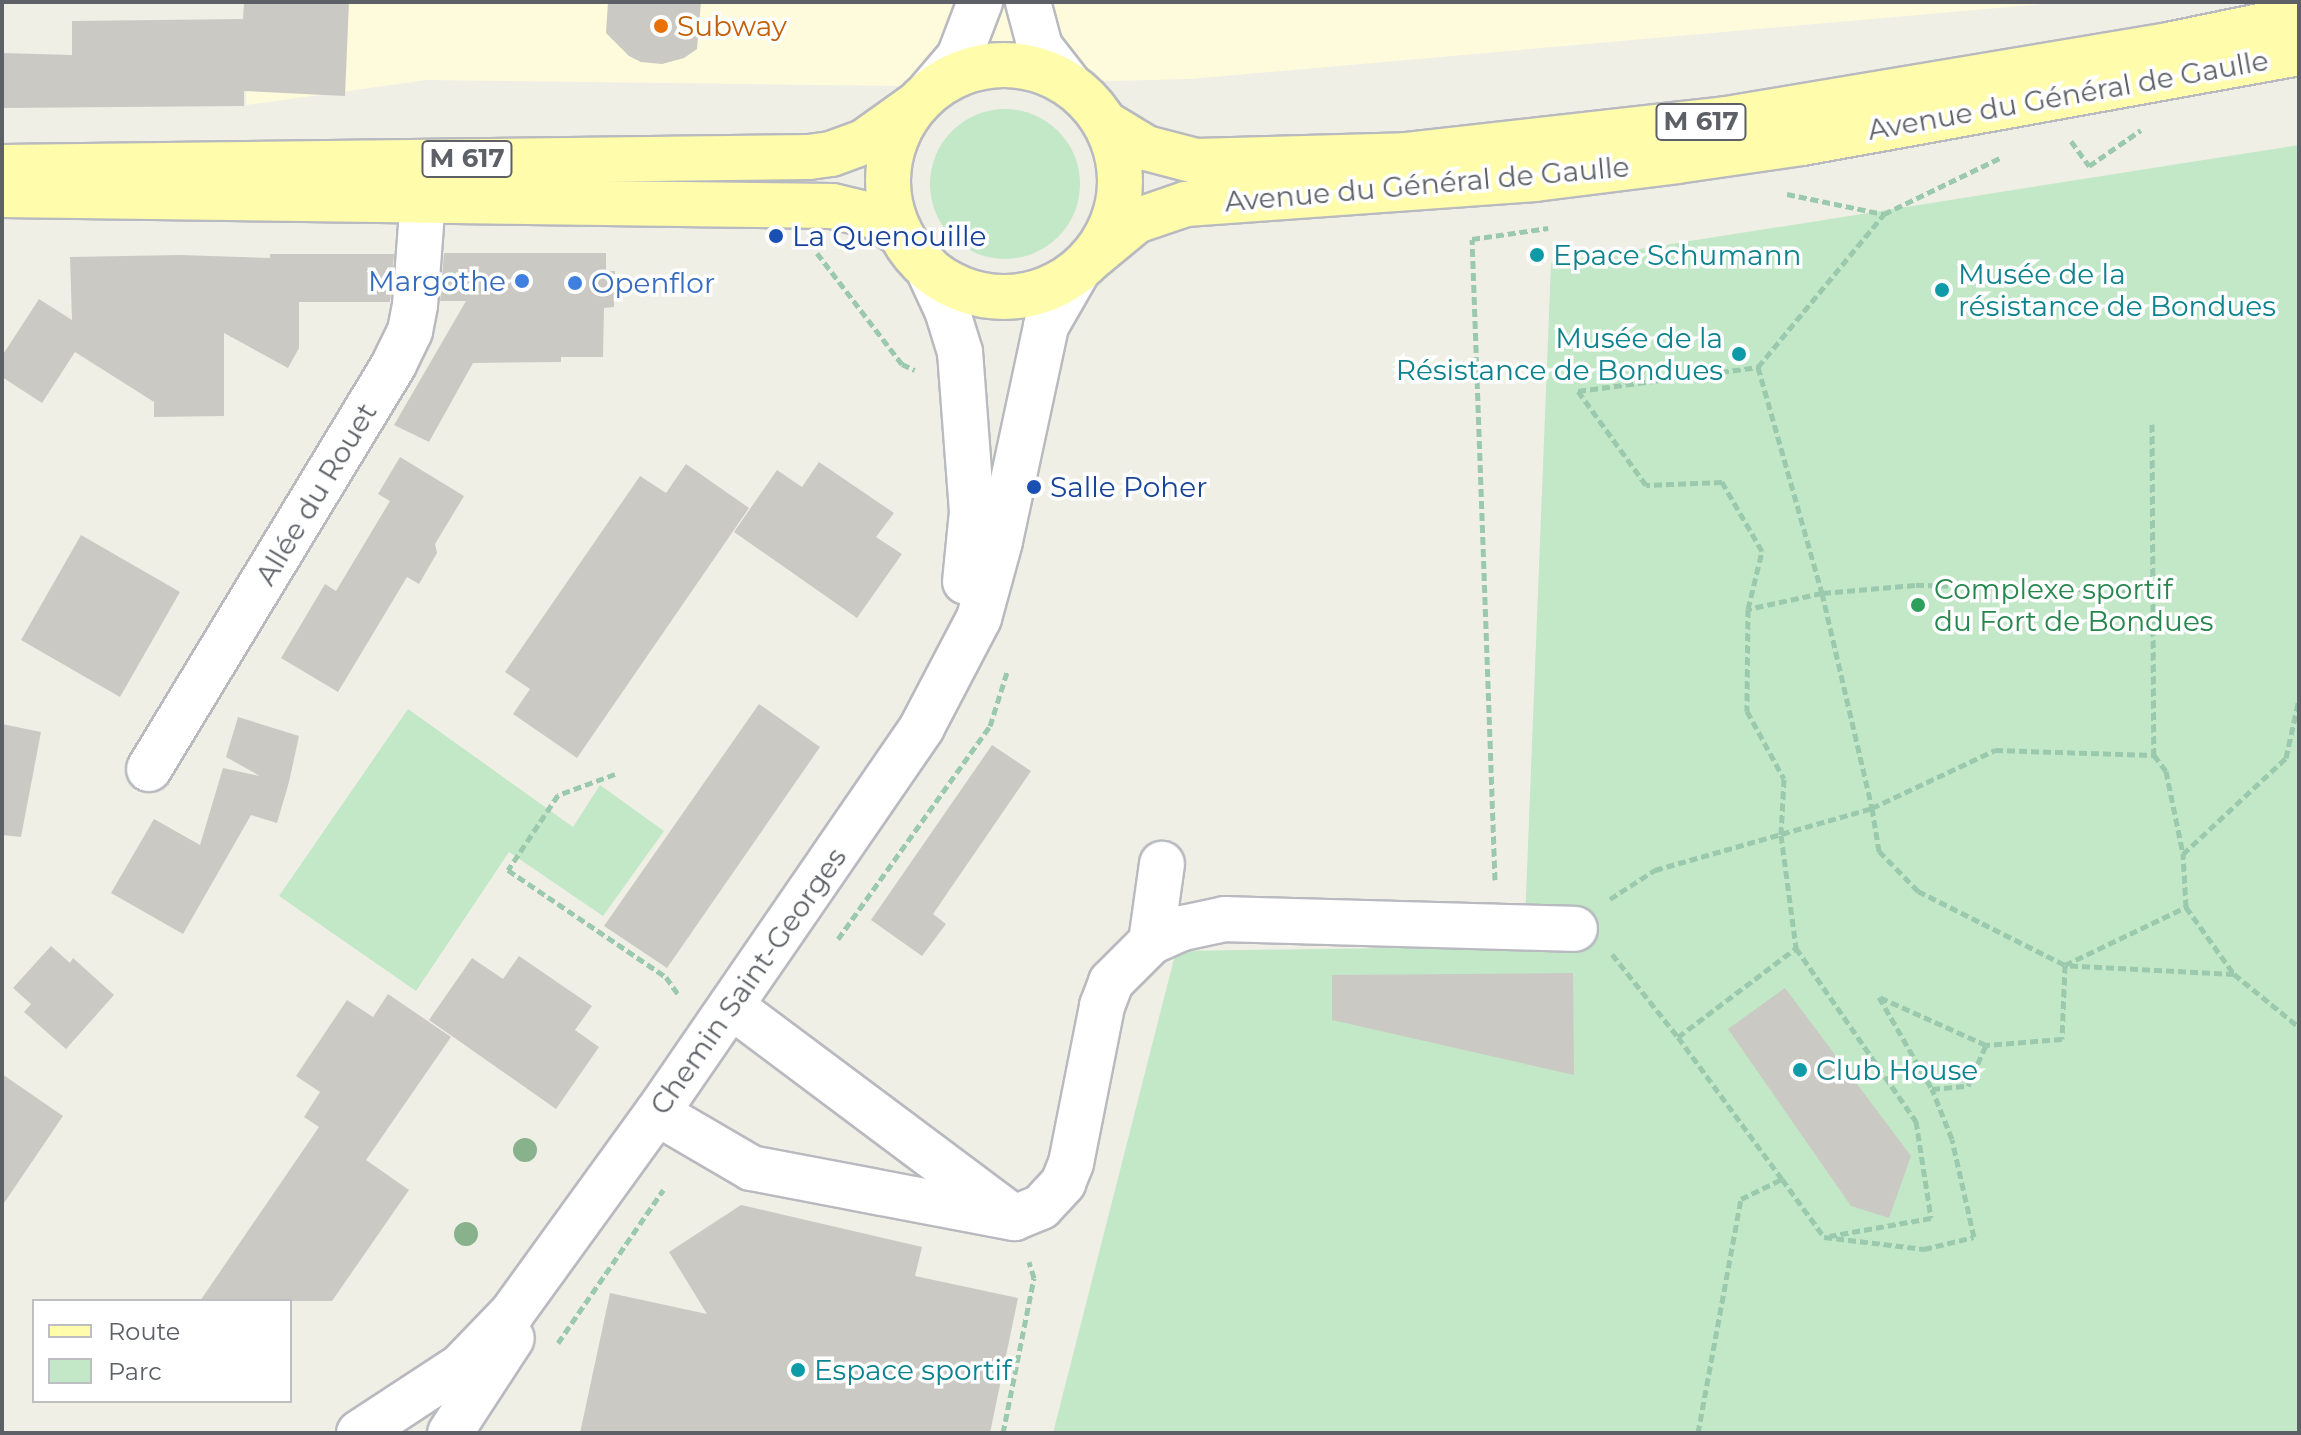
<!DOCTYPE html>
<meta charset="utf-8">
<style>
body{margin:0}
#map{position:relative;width:2301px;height:1435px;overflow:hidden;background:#f0efe6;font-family:Montserrat,sans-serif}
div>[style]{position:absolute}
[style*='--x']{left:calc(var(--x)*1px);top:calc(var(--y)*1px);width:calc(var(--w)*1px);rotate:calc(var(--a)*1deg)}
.commercial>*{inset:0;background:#fefbdc}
.green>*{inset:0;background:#c2e8c7}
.round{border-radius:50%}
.building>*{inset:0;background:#cbc9c3}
.path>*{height:5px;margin-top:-2.5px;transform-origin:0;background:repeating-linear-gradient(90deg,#9bc9ad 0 8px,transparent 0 12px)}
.roads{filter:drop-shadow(2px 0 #b8bac0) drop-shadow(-2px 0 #b8bac0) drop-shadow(0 2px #b8bac0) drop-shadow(0 -2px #b8bac0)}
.minor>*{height:44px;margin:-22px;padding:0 22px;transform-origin:22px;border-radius:22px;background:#fff}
.major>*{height:44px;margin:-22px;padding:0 22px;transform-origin:22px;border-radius:22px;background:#fffcac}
.major>.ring{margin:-22px;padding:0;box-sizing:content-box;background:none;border:44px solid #fffcac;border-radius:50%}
.trees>*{width:24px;height:24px;margin:-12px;border-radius:50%;background:#88b28b}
.dots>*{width:22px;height:22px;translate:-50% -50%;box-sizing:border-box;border:4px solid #fff;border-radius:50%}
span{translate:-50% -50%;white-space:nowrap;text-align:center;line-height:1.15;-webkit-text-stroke:7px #fff;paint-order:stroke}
.shield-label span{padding:2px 6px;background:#fff;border:2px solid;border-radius:6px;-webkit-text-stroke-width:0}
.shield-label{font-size:26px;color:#5d6066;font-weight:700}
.food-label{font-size:28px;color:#c56008}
.left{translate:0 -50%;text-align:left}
.street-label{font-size:28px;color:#5d6066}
.transit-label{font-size:28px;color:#164399}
.culture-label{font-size:28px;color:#0d838f}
.right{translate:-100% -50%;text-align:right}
.shop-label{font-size:28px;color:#366cbe}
.leisure-label{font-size:28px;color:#27864d}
.frame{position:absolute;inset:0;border:4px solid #5d6066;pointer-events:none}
.legend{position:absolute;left:32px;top:1299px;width:260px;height:104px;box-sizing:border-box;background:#fff;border:2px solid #bebfc2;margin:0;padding:10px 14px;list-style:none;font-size:24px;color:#5d6066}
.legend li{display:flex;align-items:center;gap:16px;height:40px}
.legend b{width:40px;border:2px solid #bebfc2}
</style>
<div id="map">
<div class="commercial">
<i style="clip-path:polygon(249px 2px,2065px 2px,1190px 79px,904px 86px,427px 80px,246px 105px)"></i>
</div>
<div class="green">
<i class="round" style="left:930px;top:109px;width:150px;height:150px"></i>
<i style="clip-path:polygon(2299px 145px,2299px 1433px,1053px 1433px,1176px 951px,1524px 946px,1551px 263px)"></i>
<i style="clip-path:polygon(408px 709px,573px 827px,600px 785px,664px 831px,603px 916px,509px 852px,416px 991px,279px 896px)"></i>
</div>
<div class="building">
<i style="clip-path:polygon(244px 2px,349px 2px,345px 96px,244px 91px,244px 106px,2px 108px,2px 53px,72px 55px,72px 21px,243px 19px)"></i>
<i style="clip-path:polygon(608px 2px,701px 2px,697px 49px,684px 58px,662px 64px,641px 62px,629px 56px,606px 33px)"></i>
<i style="clip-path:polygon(444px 253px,606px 253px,606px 271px,615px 271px,614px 307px,604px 308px,603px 357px,561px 357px,561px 362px,473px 363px,429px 442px,394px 425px,466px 301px,440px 301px)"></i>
<i style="clip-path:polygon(270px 254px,394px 254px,390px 302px,299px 302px,299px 348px,288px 368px,224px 333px,224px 416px,154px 417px,154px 402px,75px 352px,42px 403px,2px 377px,2px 356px,39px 299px,72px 320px,70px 257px,180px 255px,270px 258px)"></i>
<i style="clip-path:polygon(400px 457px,464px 496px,435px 544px,437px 553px,419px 584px,407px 577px,338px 692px,281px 658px,325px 584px,336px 591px,390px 501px,378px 494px)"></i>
<i style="clip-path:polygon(819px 462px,894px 513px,876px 537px,902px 554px,857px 618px,734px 532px,777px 470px,802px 487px)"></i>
<i style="clip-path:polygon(686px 464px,749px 508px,577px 758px,513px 714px,530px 689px,505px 672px,640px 476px,666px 493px)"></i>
<i style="clip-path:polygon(81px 535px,180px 592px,120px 697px,21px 640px)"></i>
<i style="clip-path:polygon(759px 704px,820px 747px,667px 968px,604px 926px)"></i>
<i style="clip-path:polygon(238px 717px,299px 736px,289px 782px,277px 823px,251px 815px,183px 934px,111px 893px,154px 819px,200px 845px,223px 768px,260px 776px,226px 757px)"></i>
<i style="clip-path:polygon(2px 724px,41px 732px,21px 837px,2px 835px)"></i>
<i style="clip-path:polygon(992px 745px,1031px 771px,933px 914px,946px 924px,922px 956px,871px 920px)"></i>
<i style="clip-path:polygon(51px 946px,70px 963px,73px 958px,114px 995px,66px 1049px,24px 1012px,31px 1004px,13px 988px)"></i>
<i style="clip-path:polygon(519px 956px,592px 1006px,575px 1030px,599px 1047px,556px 1109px,429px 1020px,472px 958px,503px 979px)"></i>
<i style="clip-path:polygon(1573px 973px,1574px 1075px,1332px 1020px,1332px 975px)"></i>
<i style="clip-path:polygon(1785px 988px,1911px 1156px,1889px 1218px,1851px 1206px,1728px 1029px)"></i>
<i style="clip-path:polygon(388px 994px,451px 1037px,366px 1160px,409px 1190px,332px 1301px,200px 1301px,319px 1127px,304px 1117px,320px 1092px,296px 1076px,347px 1000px,373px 1017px)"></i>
<i style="clip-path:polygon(2px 1074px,63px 1116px,2px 1206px)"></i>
<i style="clip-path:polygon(741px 1205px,922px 1247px,915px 1276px,1018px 1298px,990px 1433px,580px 1433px,610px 1293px,707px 1314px,669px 1252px)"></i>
</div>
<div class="path">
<i style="--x:2071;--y:141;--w:31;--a:54"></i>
<i style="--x:2089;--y:166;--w:63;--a:-34.7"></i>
<i style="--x:1787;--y:194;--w:99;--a:11.7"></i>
<i style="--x:1884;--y:214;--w:131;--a:-25.8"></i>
<i style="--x:817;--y:253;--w:140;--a:52.6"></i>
<i style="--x:902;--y:364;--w:14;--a:25"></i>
<i style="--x:1758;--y:367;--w:235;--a:74.2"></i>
<i style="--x:1822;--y:593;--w:76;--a:167.8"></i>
<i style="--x:1748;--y:609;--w:60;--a:-76.4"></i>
<i style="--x:1762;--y:551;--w:80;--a:-120.1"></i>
<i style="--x:1722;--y:482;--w:76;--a:177.7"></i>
<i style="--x:1646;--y:485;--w:116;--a:-125.9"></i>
<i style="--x:1578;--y:391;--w:182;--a:-7.6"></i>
<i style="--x:1758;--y:367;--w:198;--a:-50.5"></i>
<i style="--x:2152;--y:424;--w:331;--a:89.7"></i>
<i style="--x:2154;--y:755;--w:20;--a:53"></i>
<i style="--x:2166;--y:771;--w:85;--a:78.4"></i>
<i style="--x:2152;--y:591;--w:237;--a:-178.5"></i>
<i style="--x:1915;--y:585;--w:93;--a:175.1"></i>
<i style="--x:1822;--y:593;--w:221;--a:76.9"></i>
<i style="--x:1872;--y:808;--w:136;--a:-25.2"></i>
<i style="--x:1995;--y:750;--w:159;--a:1.8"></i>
<i style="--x:1748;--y:609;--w:102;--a:90.6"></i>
<i style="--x:1747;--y:711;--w:77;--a:61.4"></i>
<i style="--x:1784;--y:779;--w:56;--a:93.1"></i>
<i style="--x:1781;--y:835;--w:114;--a:82.4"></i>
<i style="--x:615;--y:774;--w:61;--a:159.8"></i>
<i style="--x:558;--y:795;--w:90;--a:123.7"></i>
<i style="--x:508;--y:870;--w:191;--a:34.1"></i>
<i style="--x:666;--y:977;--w:24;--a:55"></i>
<i style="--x:1495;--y:880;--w:641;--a:-92.05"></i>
<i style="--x:1472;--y:239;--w:77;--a:-8.2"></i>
<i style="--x:1610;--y:899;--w:54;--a:-32.8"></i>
<i style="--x:1655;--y:870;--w:226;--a:-15.9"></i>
<i style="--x:1872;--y:808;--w:44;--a:80.8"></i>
<i style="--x:1879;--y:851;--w:56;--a:45.7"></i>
<i style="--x:1918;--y:891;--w:165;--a:26.7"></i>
<i style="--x:2065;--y:965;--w:74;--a:92.3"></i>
<i style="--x:2062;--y:1039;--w:76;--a:175.5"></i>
<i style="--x:1986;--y:1045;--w:117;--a:-155.8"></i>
<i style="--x:1879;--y:997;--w:106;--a:60.1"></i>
<i style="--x:1932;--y:1089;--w:36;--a:-5"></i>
<i style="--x:1968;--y:1086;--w:45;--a:-66.3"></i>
<i style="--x:2186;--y:907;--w:82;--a:54.4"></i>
<i style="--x:2234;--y:974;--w:169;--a:-177"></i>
<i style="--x:2065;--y:965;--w:134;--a:-25.6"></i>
<i style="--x:2186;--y:907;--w:53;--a:-93.2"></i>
<i style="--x:2183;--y:854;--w:141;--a:-43"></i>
<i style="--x:2286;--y:758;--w:60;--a:-77.6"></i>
<i style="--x:838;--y:939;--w:262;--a:-54.5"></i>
<i style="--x:990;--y:726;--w:57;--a:-72.5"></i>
<i style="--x:1612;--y:954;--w:106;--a:51.5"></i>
<i style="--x:1678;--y:1037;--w:176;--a:53.8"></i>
<i style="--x:2234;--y:974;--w:84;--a:39.2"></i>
<i style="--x:1678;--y:1037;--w:148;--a:-37"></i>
<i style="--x:1796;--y:948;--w:211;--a:55.3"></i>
<i style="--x:1916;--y:1121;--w:98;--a:81.2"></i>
<i style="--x:1931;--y:1218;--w:103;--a:169.9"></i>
<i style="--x:558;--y:1343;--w:186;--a:-55.5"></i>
<i style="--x:1003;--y:1433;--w:158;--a:-78.7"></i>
<i style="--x:1034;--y:1278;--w:17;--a:-107"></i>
<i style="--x:1698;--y:1433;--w:238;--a:-79.6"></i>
<i style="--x:1741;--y:1199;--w:46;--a:-26"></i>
<i style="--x:1782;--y:1179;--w:72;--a:54.1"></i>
<i style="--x:1824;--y:1237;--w:101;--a:6.8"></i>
<i style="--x:1924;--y:1249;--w:51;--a:-13.5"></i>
<i style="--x:1974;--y:1237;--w:100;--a:-102.7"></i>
<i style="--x:1952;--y:1139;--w:54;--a:-111.8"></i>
</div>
<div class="roads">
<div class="minor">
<i style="--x:1028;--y:2;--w:47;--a:75.1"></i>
<i style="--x:1040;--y:47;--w:46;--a:52.1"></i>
<i style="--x:930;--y:91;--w:45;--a:-49.5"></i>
<i style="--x:959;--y:57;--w:59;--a:-69.1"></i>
<i style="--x:927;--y:267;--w:47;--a:65.1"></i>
<i style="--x:947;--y:310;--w:44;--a:72.8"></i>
<i style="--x:960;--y:352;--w:160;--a:85.7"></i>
<i style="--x:972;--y:512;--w:70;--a:95.7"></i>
<i style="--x:149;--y:769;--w:473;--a:-58.8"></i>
<i style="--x:394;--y:364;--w:37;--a:-64"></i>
<i style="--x:410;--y:331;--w:26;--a:-79"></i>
<i style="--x:415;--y:305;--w:106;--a:-85.7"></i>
<i style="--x:1151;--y:942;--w:79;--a:-82"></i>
<i style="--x:731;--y:1006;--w:344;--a:36.8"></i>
<i style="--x:657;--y:1113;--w:109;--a:30.3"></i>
<i style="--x:751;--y:1168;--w:268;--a:10.8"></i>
<i style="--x:1014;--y:1218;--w:29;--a:-22"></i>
<i style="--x:1041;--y:1207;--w:33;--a:-47"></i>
<i style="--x:1063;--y:1183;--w:22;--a:-68"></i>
<i style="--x:1071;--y:1163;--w:160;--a:-78.8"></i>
<i style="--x:1102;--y:1006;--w:26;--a:-69"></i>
<i style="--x:1111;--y:982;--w:57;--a:-45"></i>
<i style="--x:1151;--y:942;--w:35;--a:-24"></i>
<i style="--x:1183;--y:928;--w:43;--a:-12.1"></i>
<i style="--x:1225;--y:919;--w:350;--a:1.6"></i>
<i style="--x:359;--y:1433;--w:122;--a:-33.3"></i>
<i style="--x:461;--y:1366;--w:74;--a:-46.1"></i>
<i style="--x:512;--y:1313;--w:247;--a:-54.1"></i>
<i style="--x:657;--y:1113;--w:468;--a:-55.5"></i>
<i style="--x:922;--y:727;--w:123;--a:-62.4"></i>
<i style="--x:979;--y:618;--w:80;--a:-74.7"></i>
<i style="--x:1000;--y:541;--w:220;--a:-77.9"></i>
<i style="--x:1046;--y:326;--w:62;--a:-60.1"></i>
<i style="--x:450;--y:1433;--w:113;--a:-56.9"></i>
</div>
<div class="major">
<i class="ring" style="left:888px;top:65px;width:188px;height:188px"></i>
<i style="--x:1105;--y:123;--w:48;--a:31.4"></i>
<i style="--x:1146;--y:148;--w:52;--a:14.6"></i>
<i style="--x:1196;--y:161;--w:209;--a:-1.6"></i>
<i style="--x:1405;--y:155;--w:323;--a:-6.4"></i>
<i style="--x:1726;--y:119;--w:453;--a:-9.5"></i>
<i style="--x:2173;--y:44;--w:129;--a:-11.7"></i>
<i style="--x:2;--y:167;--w:807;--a:-0.71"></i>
<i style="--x:809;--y:157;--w:22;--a:-8"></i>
<i style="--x:831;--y:154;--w:35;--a:-20"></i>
<i style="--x:864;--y:142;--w:65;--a:-35.6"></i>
<i style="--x:2;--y:195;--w:830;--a:0.76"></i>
<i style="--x:832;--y:206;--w:43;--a:13.4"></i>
<i style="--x:874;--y:216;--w:32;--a:34"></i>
<i style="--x:1090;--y:259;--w:60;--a:-39.6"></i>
<i style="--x:1136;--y:221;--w:53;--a:-18.8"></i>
<i style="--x:1186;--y:204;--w:350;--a:-4.1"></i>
<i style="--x:1535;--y:179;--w:143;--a:-7.2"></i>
<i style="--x:1677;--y:161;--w:126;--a:-8.2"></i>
<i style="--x:1802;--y:143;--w:505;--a:-10.26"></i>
</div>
</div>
<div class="trees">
<i style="left:525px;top:1150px"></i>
<i style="left:466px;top:1234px"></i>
</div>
<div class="dots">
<i style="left:661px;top:26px;background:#e8710a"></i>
<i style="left:776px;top:236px;background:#1a4fb4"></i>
<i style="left:1537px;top:255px;background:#0f9aa8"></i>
<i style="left:522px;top:281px;background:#3f7fe0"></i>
<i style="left:575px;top:283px;background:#3f7fe0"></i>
<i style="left:1942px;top:290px;background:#0f9aa8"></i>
<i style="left:1739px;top:354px;background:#0f9aa8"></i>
<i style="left:1034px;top:487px;background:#1a4fb4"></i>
<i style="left:1918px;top:605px;background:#2e9e5b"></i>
<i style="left:1800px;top:1070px;background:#0f9aa8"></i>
<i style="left:798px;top:1370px;background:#0f9aa8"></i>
</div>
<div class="shield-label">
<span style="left:1701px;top:122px">M 617</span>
<span style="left:467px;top:159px">M 617</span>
</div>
<div class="food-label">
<span class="left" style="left:677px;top:26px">Subway</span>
</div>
<div class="street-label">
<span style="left:2068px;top:95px;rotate:-10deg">Avenue du Général de Gaulle</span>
<span style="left:1427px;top:184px;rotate:-5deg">Avenue du Général de Gaulle</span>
<span style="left:316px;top:494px;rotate:-59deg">Allée du Rouet</span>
<span style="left:748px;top:981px;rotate:-55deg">Chemin Saint-Georges</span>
</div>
<div class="transit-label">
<span class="left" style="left:792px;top:236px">La Quenouille</span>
<span class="left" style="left:1050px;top:487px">Salle Poher</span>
</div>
<div class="culture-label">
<span class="left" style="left:1553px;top:255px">Epace Schumann</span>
<span class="left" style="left:1958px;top:290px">Musée de la<br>résistance de Bondues</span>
<span class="right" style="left:1723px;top:354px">Musée de la<br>Résistance de Bondues</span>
<span class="left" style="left:1816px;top:1070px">Club House</span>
<span class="left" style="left:814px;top:1370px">Espace sportif</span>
</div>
<div class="shop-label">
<span class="right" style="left:506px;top:281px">Margothe</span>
<span class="left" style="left:591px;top:283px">Openflor</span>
</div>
<div class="leisure-label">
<span class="left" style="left:1934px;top:605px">Complexe sportif<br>du Fort de Bondues</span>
</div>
<div class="frame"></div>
<ul class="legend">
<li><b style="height:10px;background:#fffcac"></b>Route</li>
<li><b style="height:22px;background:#c2e8c7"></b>Parc</li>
</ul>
</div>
